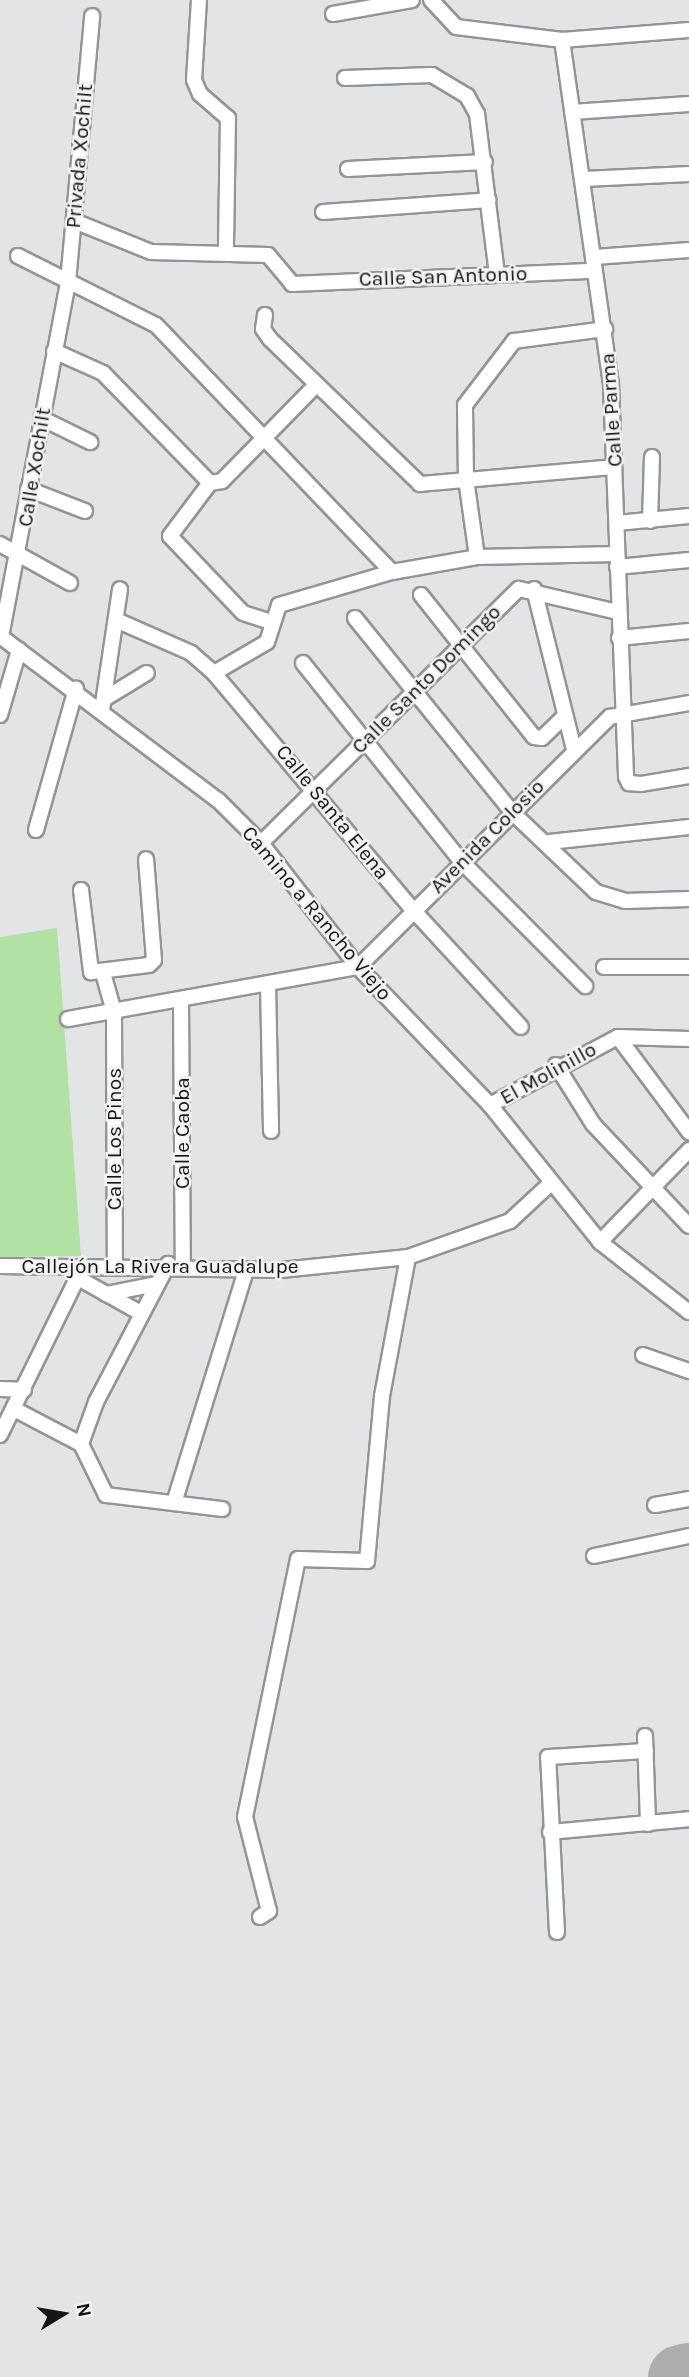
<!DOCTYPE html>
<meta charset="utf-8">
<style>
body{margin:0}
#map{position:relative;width:689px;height:2377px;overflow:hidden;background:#e3e4e6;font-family:Karla,sans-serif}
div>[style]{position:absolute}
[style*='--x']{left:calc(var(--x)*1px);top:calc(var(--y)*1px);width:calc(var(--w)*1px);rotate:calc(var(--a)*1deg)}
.green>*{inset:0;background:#b1e1a3}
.runway>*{height:65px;margin:-32.5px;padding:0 32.5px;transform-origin:32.5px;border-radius:32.5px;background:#acadaf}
.roads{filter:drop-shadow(2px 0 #929496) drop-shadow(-2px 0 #929496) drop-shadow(0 2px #929496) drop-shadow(0 -2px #929496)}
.minor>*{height:14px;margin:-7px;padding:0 7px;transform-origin:7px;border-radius:7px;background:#fff}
span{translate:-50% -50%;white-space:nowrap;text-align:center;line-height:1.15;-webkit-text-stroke:5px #f0f2f3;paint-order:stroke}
.street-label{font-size:21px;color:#151516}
.north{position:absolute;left:28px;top:2279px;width:70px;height:70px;-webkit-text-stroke:5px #f0f2f3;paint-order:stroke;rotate:79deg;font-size:19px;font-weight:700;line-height:28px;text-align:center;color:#151516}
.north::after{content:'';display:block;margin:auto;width:24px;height:32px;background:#151516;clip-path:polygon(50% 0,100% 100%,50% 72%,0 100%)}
</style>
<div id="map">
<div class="green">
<i style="clip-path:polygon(57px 928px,81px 1256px,0 1257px,0 937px)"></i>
</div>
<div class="runway">
<i style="--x:680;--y:2377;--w:9;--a:-13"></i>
</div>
<div class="roads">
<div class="minor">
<i style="--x:199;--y:0;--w:80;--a:93.6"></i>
<i style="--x:194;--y:80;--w:15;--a:67"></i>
<i style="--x:200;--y:94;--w:37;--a:41"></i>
<i style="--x:228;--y:118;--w:133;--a:90.9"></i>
<i style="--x:431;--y:0;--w:37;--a:47"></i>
<i style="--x:456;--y:27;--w:107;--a:7"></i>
<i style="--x:562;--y:40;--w:127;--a:-4.5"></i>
<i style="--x:333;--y:14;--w:80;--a:-10"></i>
<i style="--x:562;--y:40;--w:348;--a:81.9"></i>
<i style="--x:611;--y:385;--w:392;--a:87.8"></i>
<i style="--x:626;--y:777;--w:7;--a:63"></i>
<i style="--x:629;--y:783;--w:12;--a:5"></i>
<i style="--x:641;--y:784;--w:49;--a:-9.5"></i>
<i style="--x:345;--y:78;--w:87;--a:-2"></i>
<i style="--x:432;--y:75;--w:41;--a:31"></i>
<i style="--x:467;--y:96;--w:21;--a:61"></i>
<i style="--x:477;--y:114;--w:161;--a:82.9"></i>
<i style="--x:572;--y:112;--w:117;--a:-3.9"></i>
<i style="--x:348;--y:169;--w:137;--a:-2.9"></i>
<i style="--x:584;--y:179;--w:105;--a:-2.7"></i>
<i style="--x:323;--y:212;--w:166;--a:-4.1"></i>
<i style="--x:74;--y:221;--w:83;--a:21.9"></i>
<i style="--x:151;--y:252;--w:117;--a:1.5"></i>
<i style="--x:268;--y:255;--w:38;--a:50"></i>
<i style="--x:292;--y:284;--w:302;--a:-2.5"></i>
<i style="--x:18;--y:256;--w:154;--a:26.6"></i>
<i style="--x:156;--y:325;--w:342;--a:46.3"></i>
<i style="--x:392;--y:572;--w:86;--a:-10"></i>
<i style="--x:477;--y:557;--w:140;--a:-1.2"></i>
<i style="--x:595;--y:257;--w:94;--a:-4.3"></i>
<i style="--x:265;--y:315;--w:14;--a:98"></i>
<i style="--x:263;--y:329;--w:12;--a:55"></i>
<i style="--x:270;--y:339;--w:209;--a:44"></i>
<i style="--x:420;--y:484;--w:195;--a:-5"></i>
<i style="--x:54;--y:351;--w:54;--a:24.2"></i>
<i style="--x:103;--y:373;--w:153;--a:45.8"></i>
<i style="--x:41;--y:418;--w:55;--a:26.1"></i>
<i style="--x:28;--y:489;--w:61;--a:21.1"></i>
<i style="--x:650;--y:521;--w:64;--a:-88.2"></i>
<i style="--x:617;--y:523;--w:72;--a:-5.6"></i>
<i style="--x:0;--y:544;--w:80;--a:29.1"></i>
<i style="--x:477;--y:557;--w:79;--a:-98"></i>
<i style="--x:466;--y:479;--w:74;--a:-90.8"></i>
<i style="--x:465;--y:405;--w:81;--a:-52.6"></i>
<i style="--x:514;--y:341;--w:92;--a:-7.5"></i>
<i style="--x:617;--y:567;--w:72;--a:-5.6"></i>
<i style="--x:534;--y:589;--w:166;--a:76"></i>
<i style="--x:421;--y:595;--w:181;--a:51.5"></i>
<i style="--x:534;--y:737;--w:8;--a:7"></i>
<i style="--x:542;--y:738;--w:32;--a:-44"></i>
<i style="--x:355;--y:618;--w:252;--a:51"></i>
<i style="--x:514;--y:814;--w:113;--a:43.6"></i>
<i style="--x:596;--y:892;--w:30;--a:17"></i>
<i style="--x:625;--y:901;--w:64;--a:-1.8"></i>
<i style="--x:116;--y:620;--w:82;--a:23.7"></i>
<i style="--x:191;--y:653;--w:30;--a:41"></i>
<i style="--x:214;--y:673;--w:309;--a:50"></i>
<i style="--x:413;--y:910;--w:159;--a:47.3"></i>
<i style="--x:271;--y:622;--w:29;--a:-162"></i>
<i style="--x:243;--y:613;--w:106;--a:-133.5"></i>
<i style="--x:170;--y:536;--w:66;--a:-53"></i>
<i style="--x:210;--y:483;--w:12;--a:-9"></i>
<i style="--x:222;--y:481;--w:134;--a:-45.6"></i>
<i style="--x:0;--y:636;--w:273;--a:37"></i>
<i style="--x:218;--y:800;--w:61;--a:45"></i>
<i style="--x:261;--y:843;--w:157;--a:52"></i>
<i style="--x:358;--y:967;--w:191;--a:46.3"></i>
<i style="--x:490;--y:1105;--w:176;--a:51.2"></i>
<i style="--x:600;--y:1242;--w:113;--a:38.2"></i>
<i style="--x:1;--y:637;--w:361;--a:-79.3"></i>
<i style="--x:68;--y:282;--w:267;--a:-84.8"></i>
<i style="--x:619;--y:638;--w:70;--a:-5.7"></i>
<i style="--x:303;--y:663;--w:255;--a:51.4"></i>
<i style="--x:462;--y:862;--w:175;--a:45.2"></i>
<i style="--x:214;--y:673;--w:61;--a:-30.3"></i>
<i style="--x:267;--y:642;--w:39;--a:-72"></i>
<i style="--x:279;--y:605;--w:118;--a:-16.3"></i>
<i style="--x:104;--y:699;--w:50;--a:-31.2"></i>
<i style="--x:102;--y:710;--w:122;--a:-81.5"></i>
<i style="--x:0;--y:715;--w:68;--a:-73.7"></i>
<i style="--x:36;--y:830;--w:147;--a:-74.2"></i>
<i style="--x:549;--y:842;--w:141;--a:-6.1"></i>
<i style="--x:261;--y:843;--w:362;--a:-44.6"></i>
<i style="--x:519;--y:589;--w:102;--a:13.1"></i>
<i style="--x:81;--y:890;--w:83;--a:83"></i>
<i style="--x:91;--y:972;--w:58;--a:-6.9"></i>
<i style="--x:149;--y:965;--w:7;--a:-45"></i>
<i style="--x:154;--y:960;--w:101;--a:-94.5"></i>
<i style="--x:604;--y:967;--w:85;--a:0"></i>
<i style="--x:103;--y:973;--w:41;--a:74.2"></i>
<i style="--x:114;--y:1012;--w:254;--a:89.8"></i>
<i style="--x:268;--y:985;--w:146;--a:88.8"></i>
<i style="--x:181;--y:1003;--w:261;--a:89.6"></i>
<i style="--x:68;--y:1019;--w:295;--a:-10.2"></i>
<i style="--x:358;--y:967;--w:355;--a:-44.8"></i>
<i style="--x:610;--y:717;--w:80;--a:-10"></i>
<i style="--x:618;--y:1037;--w:119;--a:53.2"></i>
<i style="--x:556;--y:1065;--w:70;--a:57.9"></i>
<i style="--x:593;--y:1124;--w:140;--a:46.7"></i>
<i style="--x:490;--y:1105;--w:145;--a:-28"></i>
<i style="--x:618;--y:1037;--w:71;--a:1.6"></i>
<i style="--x:600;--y:1242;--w:128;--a:-45.9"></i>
<i style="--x:0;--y:1266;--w:281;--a:0.8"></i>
<i style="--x:281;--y:1270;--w:128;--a:-5.8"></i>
<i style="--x:408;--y:1257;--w:108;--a:-19.4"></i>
<i style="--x:510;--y:1221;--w:56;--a:-42.8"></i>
<i style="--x:78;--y:1278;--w:72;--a:29.1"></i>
<i style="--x:106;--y:1294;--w:52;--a:-11.1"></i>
<i style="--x:643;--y:1355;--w:49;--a:19.2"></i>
<i style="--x:0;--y:1389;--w:24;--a:2"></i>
<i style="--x:14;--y:1409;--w:76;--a:27.6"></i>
<i style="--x:81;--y:1444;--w:57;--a:63.9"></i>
<i style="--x:106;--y:1495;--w:117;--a:6.9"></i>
<i style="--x:0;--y:1435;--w:188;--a:-63.8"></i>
<i style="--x:81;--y:1444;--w:45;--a:-70.3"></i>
<i style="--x:96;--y:1402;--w:156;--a:-62.4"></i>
<i style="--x:174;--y:1503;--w:243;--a:-72.8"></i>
<i style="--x:655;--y:1505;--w:35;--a:-10"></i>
<i style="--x:594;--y:1556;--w:97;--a:-11.9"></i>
<i style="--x:645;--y:1736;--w:88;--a:88"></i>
<i style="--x:550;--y:1832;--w:140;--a:-5.3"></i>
<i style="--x:260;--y:1917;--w:11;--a:-34"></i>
<i style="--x:269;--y:1911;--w:97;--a:-104.3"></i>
<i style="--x:245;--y:1817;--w:263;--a:-78.4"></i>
<i style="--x:298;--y:1559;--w:69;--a:1.7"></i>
<i style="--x:367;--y:1561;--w:166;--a:-84.8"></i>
<i style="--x:382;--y:1396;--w:141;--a:-79.4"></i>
<i style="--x:557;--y:1932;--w:175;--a:-92.9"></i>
<i style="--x:548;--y:1757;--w:98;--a:-3.5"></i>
</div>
</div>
<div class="street-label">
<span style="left:79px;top:156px;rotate:-85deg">Privada Xochilt</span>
<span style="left:443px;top:276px;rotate:-2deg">Calle San Antonio</span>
<span style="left:611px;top:410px;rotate:-94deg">Calle Parma</span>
<span style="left:34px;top:467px;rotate:-81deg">Calle Xochilt</span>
<span style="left:426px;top:679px;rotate:-45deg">Calle Santo Domingo</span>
<span style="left:333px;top:812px;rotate:51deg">Calle Santa Elena</span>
<span style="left:487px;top:836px;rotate:-45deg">Avenida Colosio</span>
<span style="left:317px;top:913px;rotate:50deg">Camino a Rancho Viejo</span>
<span style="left:548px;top:1073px;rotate:-29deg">El Molinillo</span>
<span style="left:182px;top:1133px;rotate:-90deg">Calle Caoba</span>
<span style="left:114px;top:1139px;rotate:-90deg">Calle Los Pinos</span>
<span style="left:160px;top:1266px">Callejón La Rivera Guadalupe</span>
</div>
<div class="north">N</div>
</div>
